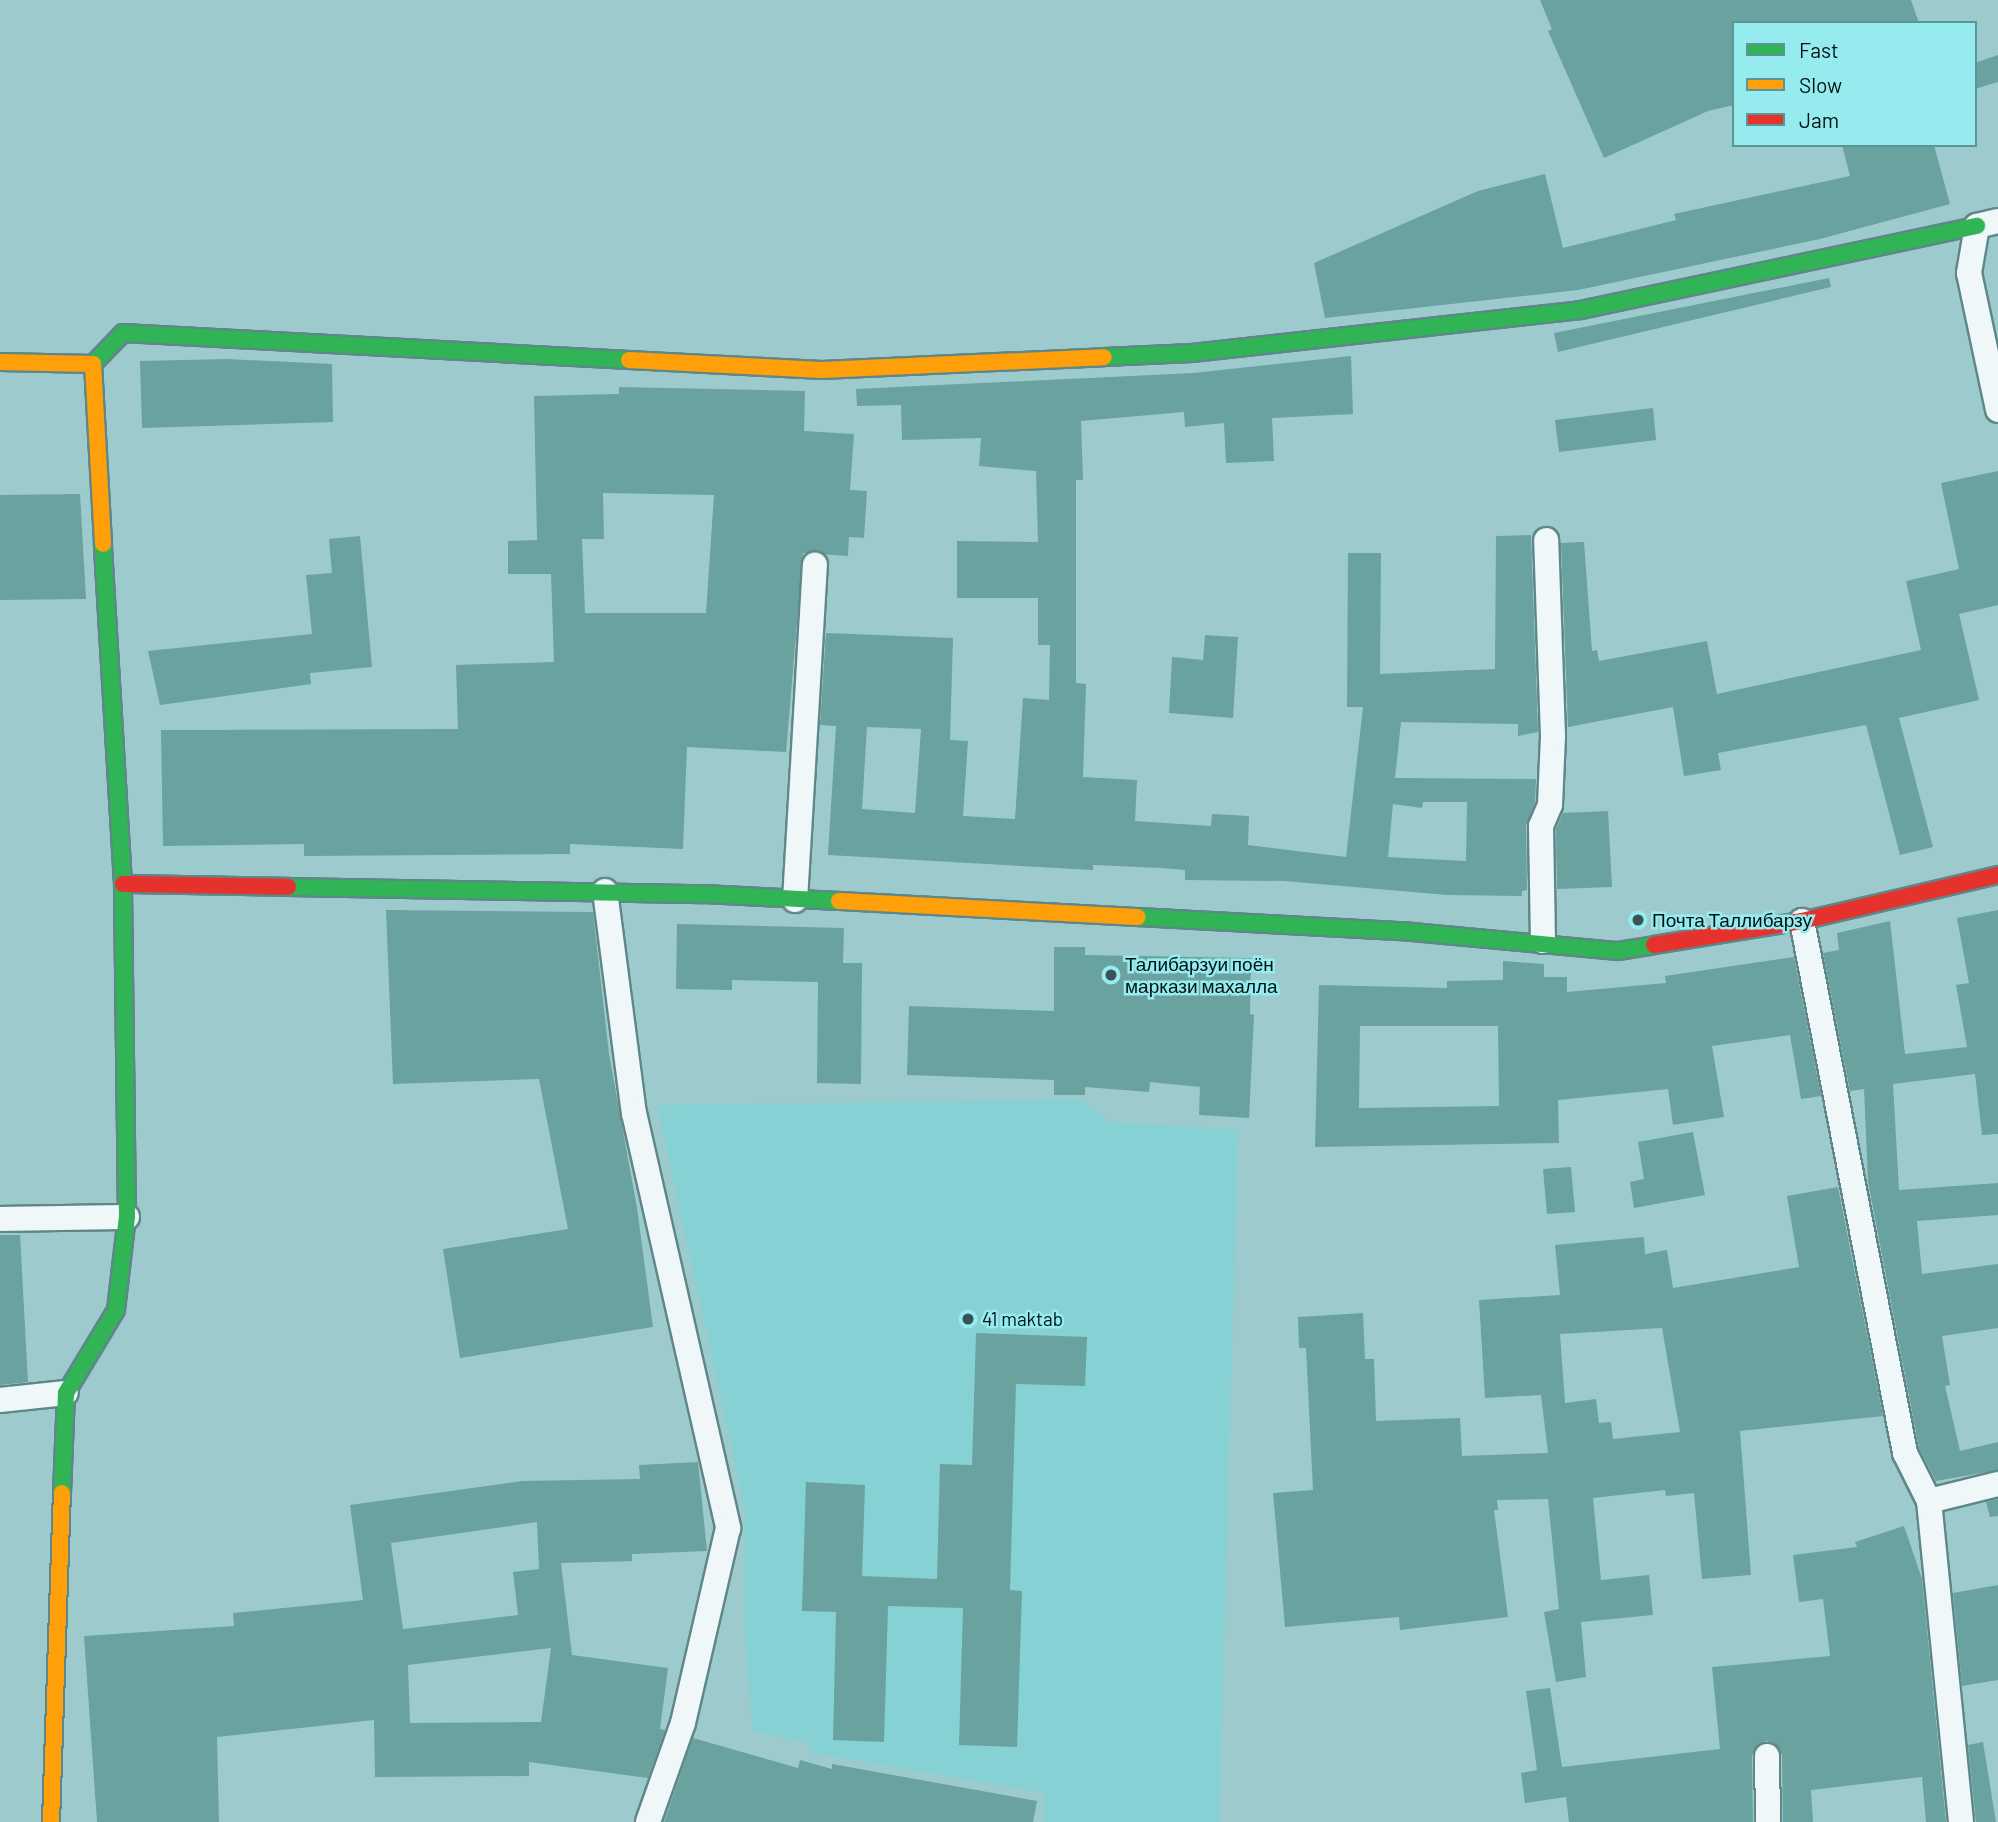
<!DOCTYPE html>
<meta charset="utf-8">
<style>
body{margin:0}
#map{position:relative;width:1998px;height:1822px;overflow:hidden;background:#9dcbcd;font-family:Barlow,sans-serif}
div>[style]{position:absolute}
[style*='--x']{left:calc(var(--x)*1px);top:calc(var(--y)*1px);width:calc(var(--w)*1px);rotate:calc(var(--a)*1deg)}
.built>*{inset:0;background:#86d1d4}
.building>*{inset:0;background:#69a29e}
.roads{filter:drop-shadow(2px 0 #5f8789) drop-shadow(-2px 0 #5f8789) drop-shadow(0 2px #5f8789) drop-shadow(0 -2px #5f8789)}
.street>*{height:24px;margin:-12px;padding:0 12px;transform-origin:12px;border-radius:12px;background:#f0f7f8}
.fast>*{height:16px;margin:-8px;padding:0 8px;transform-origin:8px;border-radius:8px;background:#30b455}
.slow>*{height:16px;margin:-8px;padding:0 8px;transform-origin:8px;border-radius:8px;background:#ff9f0a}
.jam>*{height:16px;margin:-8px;padding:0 8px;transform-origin:8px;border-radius:8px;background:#e5322d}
.dots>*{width:19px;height:19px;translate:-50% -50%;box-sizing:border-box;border:4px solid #96ebee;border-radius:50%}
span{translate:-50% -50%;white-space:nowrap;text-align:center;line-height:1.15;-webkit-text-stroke:5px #96ebee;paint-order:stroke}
.poi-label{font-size:19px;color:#001314}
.left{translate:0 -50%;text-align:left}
.legend{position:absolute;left:1732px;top:21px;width:245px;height:126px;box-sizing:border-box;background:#96ebee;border:2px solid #5a9597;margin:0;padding:9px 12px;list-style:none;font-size:21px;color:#001314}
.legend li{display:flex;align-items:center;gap:14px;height:35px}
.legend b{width:35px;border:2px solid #5a9597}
</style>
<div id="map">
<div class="built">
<i style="clip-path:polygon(1081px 1100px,1110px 1122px,1238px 1130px,1219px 1822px,1045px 1822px,1045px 1793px,809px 1752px,810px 1743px,753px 1731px,744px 1624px,745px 1509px,657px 1105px)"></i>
</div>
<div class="building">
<i style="clip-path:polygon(1540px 0,1911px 0,1919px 23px,1734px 23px,1734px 105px,1708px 111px,1604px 158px,1548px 31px,1552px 29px)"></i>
<i style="clip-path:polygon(1998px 55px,1998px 82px,1975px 89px,1975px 63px)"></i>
<i style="clip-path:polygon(1842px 145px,1934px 145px,1950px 204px,1820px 239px,1578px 290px,1325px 318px,1314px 263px,1478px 191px,1545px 174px,1563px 248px,1676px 220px,1674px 214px,1850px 176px)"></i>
<i style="clip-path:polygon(1829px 278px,1831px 287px,1558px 352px,1554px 333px)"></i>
<i style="clip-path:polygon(evenodd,1351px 356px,1353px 414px,1272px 418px,1274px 461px,1226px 463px,1224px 423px,1185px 427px,1184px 412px,1081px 421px,1083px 480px,1076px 480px,1076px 683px,1086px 684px,1083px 777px,1137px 780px,1135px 821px,1211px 826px,1212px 814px,1249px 816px,1248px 845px,1346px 857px,1363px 707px,1347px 707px,1348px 553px,1381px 553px,1380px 674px,1495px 669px,1496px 536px,1531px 535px,1538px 732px,1518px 736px,1518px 724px,1401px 722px,1395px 778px,1536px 779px,1535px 802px,1526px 826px,1527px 890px,1522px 891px,1522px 896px,1448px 895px,1284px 881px,1185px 880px,1185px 870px,1161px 868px,1093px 865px,1093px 870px,828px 855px,836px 726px,820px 725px,826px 633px,953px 638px,950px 740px,968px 741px,963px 816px,1015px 819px,1023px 698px,1049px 700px,1050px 645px,1038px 645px,1038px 598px,957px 598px,957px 541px,1038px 542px,1036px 471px,979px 466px,981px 438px,902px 440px,901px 405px,857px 406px,856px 389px,1193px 373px,1351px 356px,867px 727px,921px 729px,915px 813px,862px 809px,867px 727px,1351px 356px,1423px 802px,1467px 802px,1466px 861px,1388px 857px,1393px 804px,1422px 808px,1423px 802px)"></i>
<i style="clip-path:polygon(227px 359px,332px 364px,333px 422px,142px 428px,140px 361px)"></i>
<i style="clip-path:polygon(evenodd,619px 387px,805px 391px,804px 431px,854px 434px,850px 490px,867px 491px,864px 538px,849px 537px,848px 556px,803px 553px,786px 752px,687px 747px,683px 849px,570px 844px,570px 854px,304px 856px,304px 844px,163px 846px,161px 730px,458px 729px,456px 665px,554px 662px,551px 574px,508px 574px,508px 541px,537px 540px,534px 396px,619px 394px,619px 387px,603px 493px,714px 495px,706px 613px,585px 613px,582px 539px,604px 539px,603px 493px)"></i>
<i style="clip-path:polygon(1653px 408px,1656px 440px,1559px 452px,1555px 420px)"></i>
<i style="clip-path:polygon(1998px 471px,1998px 605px,1959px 614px,1979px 700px,1899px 718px,1933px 847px,1900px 855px,1866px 725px,1718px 753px,1721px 770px,1684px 776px,1673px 707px,1568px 727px,1561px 543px,1584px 542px,1592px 651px,1597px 650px,1599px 661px,1707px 641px,1717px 694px,1921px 650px,1906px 581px,1959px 569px,1941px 483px)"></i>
<i style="clip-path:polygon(80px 494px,86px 599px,0 600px,0 495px)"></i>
<i style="clip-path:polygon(360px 536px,372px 667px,310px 673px,311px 684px,160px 705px,148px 651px,312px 634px,306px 575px,332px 573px,329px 539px)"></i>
<i style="clip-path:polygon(1205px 635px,1238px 637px,1233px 718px,1169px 713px,1172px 657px,1203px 660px)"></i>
<i style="clip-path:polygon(1608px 811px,1612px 887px,1557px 889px,1556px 829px,1563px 813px)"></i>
<i style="clip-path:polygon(386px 910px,593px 912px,609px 1054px,637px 1208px,653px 1327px,460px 1358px,443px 1249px,568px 1229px,539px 1079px,393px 1084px)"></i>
<i style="clip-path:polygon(1998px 910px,1998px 1134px,1982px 1135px,1975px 1074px,1893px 1084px,1899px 1190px,1998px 1183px,1998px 1215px,1917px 1221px,1922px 1274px,1998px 1264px,1998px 1328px,1942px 1336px,1950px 1385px,1945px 1386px,1960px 1451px,1998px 1442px,1998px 1470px,1936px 1481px,1919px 1448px,1868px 1182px,1864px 1089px,1850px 1091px,1823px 953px,1839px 950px,1837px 933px,1890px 921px,1905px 1054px,1967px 1047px,1956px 985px,1969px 983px,1957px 918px)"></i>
<i style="clip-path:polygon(677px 924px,844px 928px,843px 963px,862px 963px,861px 1084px,817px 1083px,818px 982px,732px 980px,732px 990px,676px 989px)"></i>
<i style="clip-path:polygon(1054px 947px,1085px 947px,1085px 955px,1251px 958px,1250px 1014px,1254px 1015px,1249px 1118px,1199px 1115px,1200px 1087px,1150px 1082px,1149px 1092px,1085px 1087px,1085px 1095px,1054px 1095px,1054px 1080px,907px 1075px,909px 1006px,1054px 1011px)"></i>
<i style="clip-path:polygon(evenodd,1794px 957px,1821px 1096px,1801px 1099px,1790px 1035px,1712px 1046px,1724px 1117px,1673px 1125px,1668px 1089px,1558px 1100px,1559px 1143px,1315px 1147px,1319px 985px,1447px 988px,1447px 981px,1503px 980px,1503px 961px,1544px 964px,1544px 977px,1567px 977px,1567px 992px,1666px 983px,1665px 976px,1794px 957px,1360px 1026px,1498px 1026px,1499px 1106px,1359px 1108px,1360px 1026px)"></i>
<i style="clip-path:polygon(1693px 1132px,1705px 1195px,1634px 1208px,1630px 1182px,1644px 1179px,1638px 1142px)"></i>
<i style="clip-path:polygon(1571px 1167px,1575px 1212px,1547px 1214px,1543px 1169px)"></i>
<i style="clip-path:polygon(evenodd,1838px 1187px,1883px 1416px,1740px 1431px,1751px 1575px,1702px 1579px,1694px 1493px,1666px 1496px,1665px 1490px,1593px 1498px,1601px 1580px,1649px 1575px,1653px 1615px,1581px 1622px,1586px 1677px,1556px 1682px,1544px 1612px,1559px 1609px,1548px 1499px,1497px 1500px,1498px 1510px,1494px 1510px,1508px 1617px,1400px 1630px,1399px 1617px,1285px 1627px,1273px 1493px,1313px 1490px,1306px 1348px,1299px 1348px,1298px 1317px,1363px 1313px,1365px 1359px,1374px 1359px,1376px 1421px,1460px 1418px,1462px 1456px,1548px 1453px,1541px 1395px,1485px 1398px,1479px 1300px,1560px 1295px,1555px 1245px,1644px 1237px,1645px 1254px,1667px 1250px,1673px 1288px,1799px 1267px,1787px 1196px,1838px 1187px,1662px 1328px,1680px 1432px,1613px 1439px,1611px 1422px,1599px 1423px,1596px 1399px,1565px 1403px,1560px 1334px,1662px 1328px)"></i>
<i style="clip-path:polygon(0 1235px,20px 1235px,28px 1382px,0 1385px)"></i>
<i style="clip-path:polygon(976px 1333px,1087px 1337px,1085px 1386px,1016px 1384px,1010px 1590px,1022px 1591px,1017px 1747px,959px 1745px,963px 1608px,888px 1606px,884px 1742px,833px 1740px,836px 1612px,802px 1611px,806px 1482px,865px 1485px,862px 1576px,937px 1579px,940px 1464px,972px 1465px)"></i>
<i style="clip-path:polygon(evenodd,698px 1462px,707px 1551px,632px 1554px,632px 1561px,561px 1563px,572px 1655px,668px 1668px,660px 1729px,665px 1730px,648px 1778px,529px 1762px,529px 1776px,375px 1777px,374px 1720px,217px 1737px,219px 1822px,97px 1822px,84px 1636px,234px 1626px,233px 1613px,363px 1600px,350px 1505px,522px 1481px,640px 1479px,639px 1465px,698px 1462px,537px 1522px,539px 1569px,513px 1572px,518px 1615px,403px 1629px,391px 1543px,537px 1522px,698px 1462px,551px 1648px,541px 1722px,410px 1723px,408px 1665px,551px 1648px)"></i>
<i style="clip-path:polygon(1998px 1499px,1998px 1516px,1990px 1517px,1986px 1502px)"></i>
<i style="clip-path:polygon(1904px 1526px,1922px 1579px,1946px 1822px,1926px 1822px,1922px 1777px,1811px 1790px,1813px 1822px,1783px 1822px,1782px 1755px,1779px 1748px,1767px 1741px,1759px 1744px,1752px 1756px,1753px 1822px,1569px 1822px,1566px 1797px,1525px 1803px,1521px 1773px,1537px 1770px,1526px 1691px,1550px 1688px,1562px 1767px,1720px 1749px,1712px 1667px,1830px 1656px,1823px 1599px,1799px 1602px,1793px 1555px,1857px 1547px,1855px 1542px)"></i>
<i style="clip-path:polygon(1998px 1585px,1998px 1680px,1962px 1686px,1953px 1593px)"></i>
<i style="clip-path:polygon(693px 1738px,798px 1768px,800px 1760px,832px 1769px,832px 1764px,1037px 1801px,1033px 1822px,664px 1822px)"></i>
<i style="clip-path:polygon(1983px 1742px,1996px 1822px,1976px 1822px,1968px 1745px)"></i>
</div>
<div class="roads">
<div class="street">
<i style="--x:1998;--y:221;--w:22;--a:167"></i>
<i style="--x:1977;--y:226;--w:48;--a:99.7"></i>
<i style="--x:1969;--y:273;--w:140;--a:78"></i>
<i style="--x:605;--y:891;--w:224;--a:82.6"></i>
<i style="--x:634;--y:1113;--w:426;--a:77.2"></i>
<i style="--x:728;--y:1528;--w:200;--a:103"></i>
<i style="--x:683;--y:1723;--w:105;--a:109.5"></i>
<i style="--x:795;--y:900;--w:336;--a:-86.6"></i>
<i style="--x:1802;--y:921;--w:542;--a:79.04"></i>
<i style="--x:1905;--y:1453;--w:54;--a:63.4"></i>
<i style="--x:1929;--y:1501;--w:323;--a:84.3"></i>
<i style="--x:1543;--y:941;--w:115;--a:-91"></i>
<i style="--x:1541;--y:826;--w:23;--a:-67"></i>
<i style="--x:1550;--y:805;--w:69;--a:-87.5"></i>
<i style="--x:1553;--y:736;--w:196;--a:-92"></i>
<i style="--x:0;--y:1219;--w:127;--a:-0.9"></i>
<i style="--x:0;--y:1400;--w:66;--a:-6.1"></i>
<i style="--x:1929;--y:1501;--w:71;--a:-13.8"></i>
<i style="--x:1767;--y:1756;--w:66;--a:89.1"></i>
</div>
<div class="fast">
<i style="--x:1104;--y:357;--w:88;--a:-2.6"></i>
<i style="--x:1192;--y:353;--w:391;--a:-6.3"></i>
<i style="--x:1581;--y:310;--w:405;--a:-12"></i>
<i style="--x:93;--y:364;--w:43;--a:-45.9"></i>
<i style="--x:123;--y:333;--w:507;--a:3.05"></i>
<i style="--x:288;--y:887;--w:416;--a:1"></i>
<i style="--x:704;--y:894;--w:135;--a:3"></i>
<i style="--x:1138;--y:917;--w:274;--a:3.1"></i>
<i style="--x:1412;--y:932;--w:207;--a:5.3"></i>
<i style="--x:1618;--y:951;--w:36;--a:-9"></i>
<i style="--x:62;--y:1493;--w:100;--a:-87.7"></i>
<i style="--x:66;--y:1393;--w:97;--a:-58.9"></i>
<i style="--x:116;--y:1310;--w:94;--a:-83.3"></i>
<i style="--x:127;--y:1217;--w:333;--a:-90.7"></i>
<i style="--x:123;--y:884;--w:341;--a:-93.4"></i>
</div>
<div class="slow">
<i style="--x:629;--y:360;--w:193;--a:3"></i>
<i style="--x:822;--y:370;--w:282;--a:-2.6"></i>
<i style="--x:0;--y:362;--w:93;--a:1.2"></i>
<i style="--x:93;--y:364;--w:180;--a:86.8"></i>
<i style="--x:839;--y:901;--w:299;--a:3.1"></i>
<i style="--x:51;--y:1822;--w:329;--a:-88.1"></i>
</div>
<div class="jam">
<i style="--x:123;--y:884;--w:165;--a:1"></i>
<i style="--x:1654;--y:945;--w:150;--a:-9.2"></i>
<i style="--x:1802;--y:921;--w:201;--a:-13.2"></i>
</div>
</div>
<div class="dots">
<i style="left:1638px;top:920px;background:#375355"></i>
<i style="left:1111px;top:975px;background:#375355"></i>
<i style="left:968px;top:1319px;background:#375355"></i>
</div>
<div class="poi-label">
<span class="left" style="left:1652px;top:920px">Почта Таллибарзу</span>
<span class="left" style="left:1125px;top:975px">Талибарзуи поён<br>маркази махалла</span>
<span class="left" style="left:982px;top:1319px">41 maktab</span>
</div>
<ul class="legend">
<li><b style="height:9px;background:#30b455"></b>Fast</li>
<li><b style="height:9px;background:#ff9f0a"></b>Slow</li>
<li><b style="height:9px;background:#e5322d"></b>Jam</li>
</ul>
</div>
